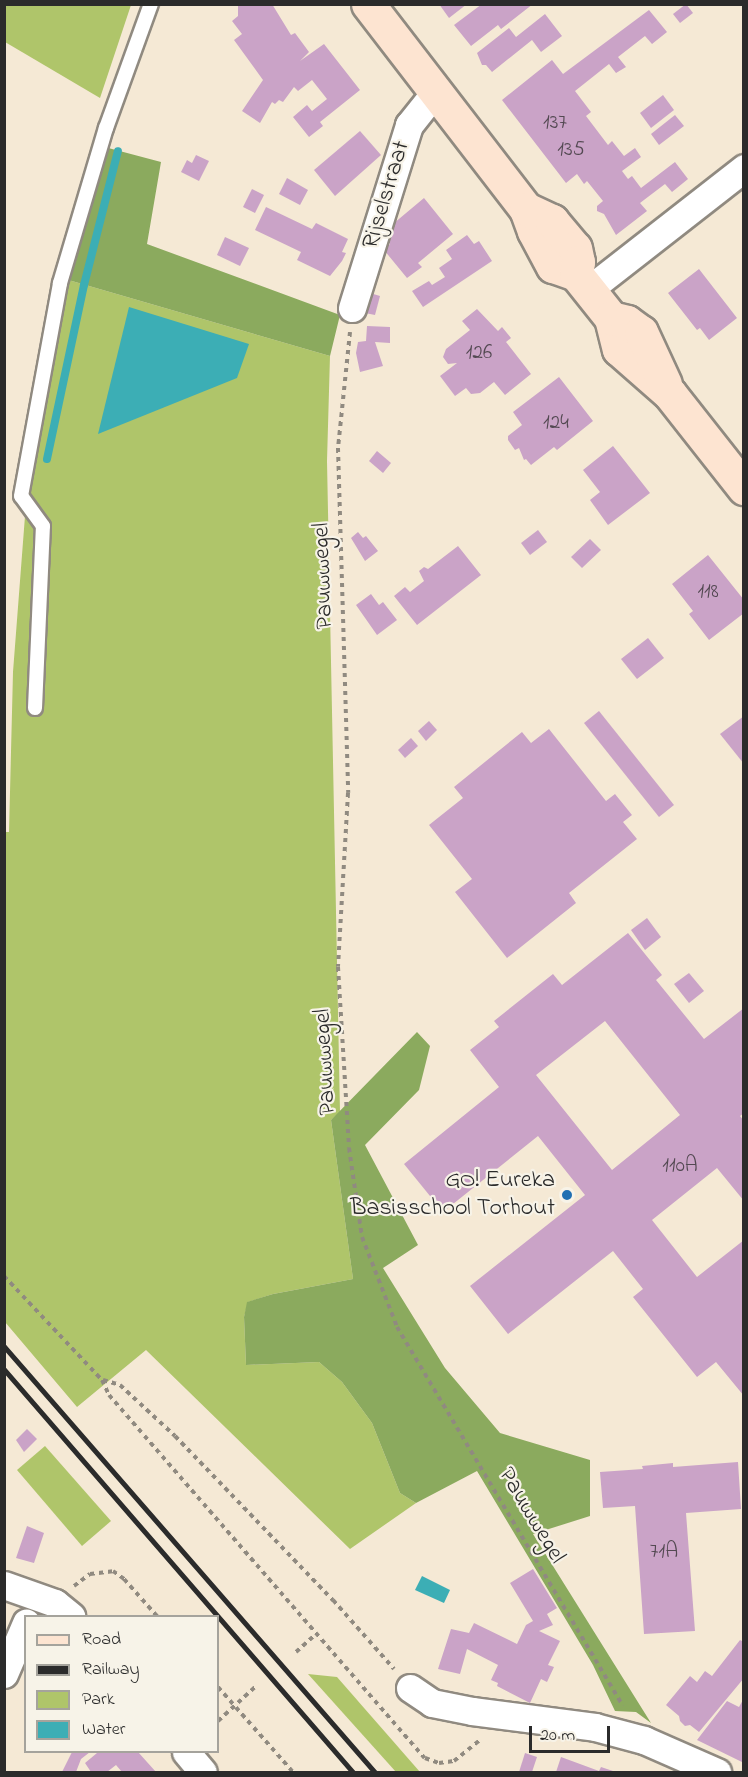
<!DOCTYPE html>
<style>
body{margin:0}
#map{position:relative;width:748px;height:1777px;overflow:hidden;background:#f5e9d5;font-family:"Indie Flower",sans-serif}
div>[style]{position:absolute}
[style*='--x']{left:calc(var(--x)*1px);top:calc(var(--y)*1px);width:calc(var(--w)*1px);rotate:calc(var(--a)*1deg)}
.green>*{inset:0;background:#afc56a}
.forest>*{inset:0;background:#8baa5e}
.water>*{inset:0;background:#3caeb5}
.stream>*{height:8px;margin:-4px;padding:0 4px;transform-origin:4px;border-radius:4px;background:#3caeb5}
.building>*{inset:0;background:#caa3c7}
.path>*{height:4px;margin-top:-2px;transform-origin:0;background:repeating-linear-gradient(90deg,#908a80 0 4.5px,transparent 0 9px)}
.roads{filter:drop-shadow(2px 0 #908a80) drop-shadow(-2px 0 #908a80) drop-shadow(0 2px #908a80) drop-shadow(0 -2px #908a80)}
.lane>*{height:14px;margin:-7px;padding:0 7px;transform-origin:7px;border-radius:7px;background:#fff}
.street>*{height:27px;margin:-13.5px;padding:0 13.5px;transform-origin:13.5px;border-radius:13.5px;background:#fff}
.secondary>*{height:33px;margin:-16.5px;padding:0 16.5px;transform-origin:16.5px;border-radius:16.5px;background:#fde4d1}
.rail>*{height:4.5px;margin:-2.25px;padding:0 2.25px;transform-origin:2.25px;border-radius:2.25px;background:#2b2b2b}
.dots>*{width:16px;height:16px;translate:-50% -50%;box-sizing:border-box;border:3px solid #f7f3e8;border-radius:50%}
span{translate:-50% -50%;white-space:nowrap;text-align:center;line-height:1.15;-webkit-text-stroke:4.5px #f7f3e8;paint-order:stroke}
.number-label{font-size:21px;color:#534952}
.number-label span{-webkit-text-stroke-width:0}
.street-label{font-size:24px;color:#2b2b2b}
.poi-label{font-size:24px;color:#2b2b2b}
.right{translate:-100% -50%;text-align:right}
.frame{position:absolute;inset:0;border:6px solid #2b2b2b;pointer-events:none}
.legend{position:absolute;left:24px;top:1615px;width:195px;height:138px;box-sizing:border-box;background:#f7f3e8;border:2px solid #a5a39c;margin:0;padding:8px 10px;list-style:none;font-size:18px;color:#2b2b2b}
.legend li{display:flex;align-items:center;gap:12px;height:30px}
.legend b{width:30px;border:2px solid #a5a39c}
.scale{position:absolute;left:529px;top:1726px;width:81px;height:27px;box-sizing:border-box;border:3px solid #2b2b2b;border-top:0;padding-left:8px;font-size:18px;line-height:21px;white-space:nowrap;color:#2b2b2b;-webkit-text-stroke:4px #f7f3e8;paint-order:stroke}
</style>
<div id="map">
<div class="green">
<i style="clip-path:polygon(5px 4px,131px 5px,100px 98px,5px 42px)"></i>
<i style="clip-path:polygon(65px 279px,330px 356px,327px 461px,340px 1112px,331px 1120px,353px 1279px,273px 1294px,248px 1302px,244px 1317px,246px 1365px,319px 1362px,342px 1382px,372px 1423px,400px 1493px,416px 1503px,350px 1549px,146px 1350px,77px 1407px,5px 1322px,4px 832px,9px 832px,13px 672px,27px 490px)"></i>
<i style="clip-path:polygon(45px 1446px,111px 1521px,82px 1546px,17px 1470px)"></i>
<i style="clip-path:polygon(308px 1674px,337px 1677px,420px 1772px,396px 1772px)"></i>
</div>
<div class="forest">
<i style="clip-path:polygon(97px 145px,161px 162px,147px 244px,340px 315px,330px 356px,65px 279px)"></i>
<i style="clip-path:polygon(417px 1032px,430px 1046px,419px 1090px,365px 1145px,418px 1245px,383px 1268px,445px 1368px,500px 1433px,590px 1460px,590px 1516px,533px 1534px,651px 1723px,636px 1712px,615px 1711px,593px 1665px,477px 1471px,416px 1503px,400px 1493px,372px 1423px,342px 1382px,319px 1362px,246px 1365px,244px 1317px,247px 1302px,273px 1294px,353px 1279px,331px 1120px)"></i>
</div>
<div class="water">
<i style="clip-path:polygon(129px 307px,249px 344px,237px 378px,98px 434px)"></i>
<i style="clip-path:polygon(422px 1576px,450px 1590px,444px 1603px,415px 1590px)"></i>
</div>
<div class="stream">
<i style="--x:47;--y:459;--w:178;--a:-78"></i>
<i style="--x:84;--y:285;--w:138;--a:-75.8"></i>
</div>
<div class="building">
<i style="clip-path:polygon(238px 4px,272px 4px,291px 35px,295px 33px,309px 52px,300px 61px,324px 44px,360px 90px,320px 122px,323px 126px,309px 137px,293px 117px,307px 105px,312px 111px,327px 99px,312px 80px,298px 91px,294px 87px,283px 102px,279px 100px,275px 104px,272px 102px,260px 123px,242px 111px,263px 80px,234px 40px,242px 34px,232px 21px,238px 16px)"></i>
<i style="clip-path:polygon(439px 4px,467px 4px,449px 18px)"></i>
<i style="clip-path:polygon(482px 4px,533px 4px,501px 29px,498px 25px,471px 46px,454px 25px)"></i>
<i style="clip-path:polygon(686px 4px,693px 13px,680px 23px,673px 14px)"></i>
<i style="clip-path:polygon(649px 10px,667px 32px,652px 44px,645px 36px,618px 57px,626px 67px,616px 73px,609px 64px,575px 91px,591px 112px,586px 116px,608px 145px,612px 141px,624px 156px,635px 148px,641px 157px,622px 171px,628px 179px,632px 176px,641px 188px,675px 162px,688px 179px,672px 192px,665px 184px,640px 203px,647px 211px,616px 235px,604px 214px,597px 211px,597px 206px,603px 201px,587px 181px,584px 184px,577px 174px,566px 183px,502px 100px,552px 60px,563px 74px)"></i>
<i style="clip-path:polygon(545px 14px,562px 36px,541px 52px,532px 40px,492px 72px,486px 65px,482px 65px,477px 53px,509px 28px,516px 37px)"></i>
<i style="clip-path:polygon(663px 95px,674px 110px,651px 128px,640px 113px)"></i>
<i style="clip-path:polygon(675px 115px,684px 126px,659px 145px,651px 134px)"></i>
<i style="clip-path:polygon(360px 131px,381px 155px,335px 196px,314px 170px)"></i>
<i style="clip-path:polygon(196px 155px,209px 161px,199px 181px,181px 172px,187px 160px,192px 163px)"></i>
<i style="clip-path:polygon(287px 178px,308px 190px,300px 205px,279px 194px)"></i>
<i style="clip-path:polygon(252px 189px,264px 195px,255px 213px,243px 207px)"></i>
<i style="clip-path:polygon(424px 198px,453px 234px,418px 263px,422px 267px,407px 278px,384px 250px,390px 244px,381px 234px)"></i>
<i style="clip-path:polygon(266px 207px,312px 229px,316px 223px,348px 239px,342px 252px,346px 253px,342px 261px,330px 276px,297px 260px,301px 252px,255px 230px)"></i>
<i style="clip-path:polygon(467px 235px,474px 244px,479px 241px,492px 261px,423px 307px,412px 291px,429px 281px,432px 285px,445px 277px,439px 268px,452px 259px,446px 250px)"></i>
<i style="clip-path:polygon(225px 237px,249px 248px,240px 266px,217px 255px)"></i>
<i style="clip-path:polygon(699px 269px,737px 318px,709px 340px,700px 328px,697px 330px,668px 293px)"></i>
<i style="clip-path:polygon(370px 293px,380px 296px,375px 315px,365px 313px)"></i>
<i style="clip-path:polygon(477px 309px,498px 331px,502px 327px,511px 338px,506px 342px,531px 374px,505px 395px,494px 382px,480px 393px,471px 394px,466px 388px,455px 396px,440px 376px,457px 363px,448px 364px,443px 357px,446px 349px,470px 330px,462px 321px)"></i>
<i style="clip-path:polygon(367px 326px,390px 327px,390px 343px,375px 342px,383px 366px,360px 372px,356px 353px,358px 342px,366px 341px)"></i>
<i style="clip-path:polygon(559px 377px,593px 421px,557px 450px,554px 447px,531px 465px,526px 459px,524px 460px,519px 448px,515px 450px,508px 440px,508px 436px,522px 425px,513px 412px)"></i>
<i style="clip-path:polygon(613px 446px,650px 493px,608px 525px,590px 500px,600px 492px,583px 470px)"></i>
<i style="clip-path:polygon(377px 451px,391px 463px,383px 473px,369px 461px)"></i>
<i style="clip-path:polygon(538px 530px,547px 542px,530px 555px,521px 543px)"></i>
<i style="clip-path:polygon(358px 532px,363px 538px,366px 536px,378px 551px,365px 561px,351px 538px)"></i>
<i style="clip-path:polygon(590px 539px,601px 550px,582px 568px,571px 557px)"></i>
<i style="clip-path:polygon(458px 546px,481px 575px,417px 625px,394px 596px,405px 587px,410px 592px,424px 581px,419px 571px,424px 567px,428px 569px)"></i>
<i style="clip-path:polygon(708px 555px,744px 600px,744px 613px,709px 640px,689px 614px,693px 611px,672px 584px)"></i>
<i style="clip-path:polygon(371px 594px,379px 605px,383px 602px,397px 620px,377px 635px,356px 605px)"></i>
<i style="clip-path:polygon(648px 638px,664px 658px,637px 679px,621px 659px)"></i>
<i style="clip-path:polygon(599px 711px,674px 805px,659px 817px,584px 723px)"></i>
<i style="clip-path:polygon(744px 716px,744px 764px,720px 734px)"></i>
<i style="clip-path:polygon(429px 721px,437px 730px,426px 741px,418px 731px)"></i>
<i style="clip-path:polygon(549px 729px,606px 801px,615px 794px,632px 815px,623px 822px,637px 839px,569px 893px,576px 903px,507px 958px,455px 892px,472px 879px,429px 825px,463px 798px,454px 787px,522px 732px,531px 743px)"></i>
<i style="clip-path:polygon(411px 738px,418px 746px,405px 758px,398px 750px)"></i>
<i style="clip-path:polygon(647px 918px,661px 937px,645px 950px,631px 930px)"></i>
<i style="clip-path:polygon(evenodd,628px 933px,662px 975px,656px 980px,704px 1039px,744px 1008px,744px 1113px,740px 1116px,744px 1121px,744px 1201px,717px 1168px,652px 1220px,697px 1277px,744px 1240px,744px 1396px,716px 1362px,697px 1377px,633px 1297px,643px 1289px,613px 1251px,508px 1334px,470px 1286px,585px 1195px,538px 1136px,443px 1212px,404px 1164px,499px 1087px,470px 1050px,499px 1027px,494px 1021px,553px 974px,562px 985px,628px 933px,605px 1021px,680px 1115px,612px 1170px,536px 1075px,605px 1021px)"></i>
<i style="clip-path:polygon(689px 973px,704px 991px,689px 1003px,674px 984px)"></i>
<i style="clip-path:polygon(27px 1429px,37px 1439px,24px 1452px,16px 1440px)"></i>
<i style="clip-path:polygon(738px 1462px,741px 1509px,686px 1513px,695px 1631px,644px 1634px,635px 1506px,603px 1508px,600px 1472px,643px 1469px,642px 1466px,673px 1463px,673px 1467px)"></i>
<i style="clip-path:polygon(27px 1526px,44px 1533px,34px 1563px,16px 1558px)"></i>
<i style="clip-path:polygon(533px 1569px,557px 1608px,547px 1614px,553px 1625px,539px 1631px,560px 1641px,548px 1665px,554px 1667px,547px 1682px,541px 1679px,530px 1703px,497px 1686px,498px 1683px,491px 1680px,498px 1665px,467px 1649px,460px 1674px,438px 1669px,451px 1629px,469px 1633px,474px 1623px,517px 1644px,526px 1625px,533px 1621px,510px 1583px)"></i>
<i style="clip-path:polygon(740px 1640px,744px 1642px,744px 1678px,699px 1732px,690px 1725px,685px 1726px,680px 1721px,679px 1716px,666px 1705px,690px 1676px,697px 1682px,705px 1671px,712px 1676px)"></i>
<i style="clip-path:polygon(744px 1698px,744px 1763px,697px 1740px,727px 1701px,739px 1707px)"></i>
<i style="clip-path:polygon(72px 1752px,90px 1752px,81px 1759px,76px 1772px,62px 1772px)"></i>
<i style="clip-path:polygon(95px 1752px,138px 1752px,156px 1772px,122px 1772px,116px 1765px,107px 1772px,91px 1772px,85px 1763px,97px 1753px)"></i>
<i style="clip-path:polygon(525px 1753px,537px 1757px,532px 1772px,519px 1772px)"></i>
<i style="clip-path:polygon(561px 1757px,599px 1771px,601px 1767px,616px 1772px,556px 1772px)"></i>
</div>
<div class="path">
<i style="--x:350;--y:332;--w:117;--a:95.9"></i>
<i style="--x:338;--y:448;--w:345;--a:88.3"></i>
<i style="--x:348;--y:793;--w:174;--a:93.3"></i>
<i style="--x:338;--y:967;--w:181;--a:86.5"></i>
<i style="--x:349;--y:1148;--w:90;--a:81.7"></i>
<i style="--x:362;--y:1237;--w:97;--a:68.7"></i>
<i style="--x:397;--y:1327;--w:441;--a:59.2"></i>
<i style="--x:4;--y:1276;--w:143;--a:46.7"></i>
<i style="--x:102;--y:1380;--w:17;--a:65"></i>
<i style="--x:109;--y:1395;--w:481;--a:49"></i>
<i style="--x:425;--y:1758;--w:15;--a:20"></i>
<i style="--x:439;--y:1763;--w:15;--a:-8"></i>
<i style="--x:454;--y:1761;--w:35;--a:-39"></i>
<i style="--x:103;--y:1380;--w:18;--a:16"></i>
<i style="--x:120;--y:1385;--w:75;--a:42.8"></i>
<i style="--x:175;--y:1436;--w:228;--a:46.1"></i>
<i style="--x:333;--y:1600;--w:92;--a:48.5"></i>
<i style="--x:74;--y:1586;--w:20;--a:-37"></i>
<i style="--x:90;--y:1574;--w:23;--a:-7"></i>
<i style="--x:113;--y:1571;--w:14;--a:36"></i>
<i style="--x:124;--y:1579;--w:50;--a:48.3"></i>
<i style="--x:296;--y:1652;--w:25;--a:-42"></i>
<i style="--x:218;--y:1687;--w:113;--a:48.6"></i>
<i style="--x:218;--y:1721;--w:50;--a:-42.6"></i>
</div>
<div class="roads">
<div class="lane">
<i style="--x:35;--y:708;--w:182;--a:-87.5"></i>
<i style="--x:43;--y:526;--w:37;--a:-126"></i>
<i style="--x:21;--y:496;--w:217;--a:-79.6"></i>
<i style="--x:60;--y:283;--w:162;--a:-73.5"></i>
<i style="--x:106;--y:128;--w:132;--a:-70.1"></i>
</div>
<div class="street">
<i style="--x:588;--y:290;--w:198;--a:-38"></i>
<i style="--x:352;--y:308;--w:192;--a:-72.7"></i>
<i style="--x:409;--y:125;--w:43;--a:-51.5"></i>
<i style="--x:4;--y:1585;--w:54;--a:19.4"></i>
<i style="--x:55;--y:1603;--w:21;--a:39"></i>
<i style="--x:4;--y:1674;--w:56;--a:-66.7"></i>
<i style="--x:410;--y:1688;--w:27;--a:34"></i>
<i style="--x:432;--y:1703;--w:41;--a:11.3"></i>
<i style="--x:472;--y:1711;--w:124;--a:7.4"></i>
<i style="--x:595;--y:1727;--w:51;--a:14.9"></i>
<i style="--x:644;--y:1740;--w:80;--a:23.7"></i>
<i style="--x:186;--y:1752;--w:26;--a:50"></i>
</div>
<div class="secondary">
<i style="--x:368;--y:4;--w:259;--a:52.4"></i>
<i style="--x:526;--y:209;--w:23;--a:70"></i>
<i style="--x:534;--y:231;--w:40;--a:62"></i>
<i style="--x:553;--y:266;--w:24;--a:19"></i>
<i style="--x:576;--y:274;--w:56;--a:51.5"></i>
<i style="--x:611;--y:318;--w:32;--a:76"></i>
<i style="--x:619;--y:349;--w:68;--a:41.4"></i>
<i style="--x:670;--y:394;--w:120;--a:51.8"></i>
<i style="--x:526;--y:209;--w:29;--a:25"></i>
<i style="--x:552;--y:221;--w:35;--a:50"></i>
<i style="--x:575;--y:248;--w:14;--a:78"></i>
<i style="--x:578;--y:262;--w:12;--a:99"></i>
<i style="--x:611;--y:318;--w:16;--a:14"></i>
<i style="--x:627;--y:322;--w:17;--a:36"></i>
<i style="--x:641;--y:332;--w:57;--a:65.2"></i>
</div>
</div>
<div class="rail">
<i style="--x:4;--y:1346;--w:565;--a:48.95"></i>
<i style="--x:4;--y:1369;--w:533;--a:49.11"></i>
</div>
<div class="dots">
<i style="left:567px;top:1195px;background:#1f6fb2"></i>
</div>
<div class="number-label">
<span style="left:555px;top:123px">137</span>
<span style="left:571px;top:150px">135</span>
<span style="left:479px;top:353px">126</span>
<span style="left:556px;top:423px">124</span>
<span style="left:708px;top:592px">118</span>
<span style="left:680px;top:1166px">110A</span>
<span style="left:664px;top:1552px">71A</span>
</div>
<div class="street-label">
<span style="left:387px;top:195px;rotate:-73deg">Rijselstraat</span>
<span style="left:324px;top:576px;rotate:-92deg">Pauwwegel</span>
<span style="left:326px;top:1062px;rotate:-93deg">Pauwwegel</span>
<span style="left:531px;top:1516px;rotate:59deg">Pauwwegel</span>
</div>
<div class="poi-label">
<span class="right" style="left:555px;top:1195px">GO! Eureka<br>Basisschool Torhout</span>
</div>
<div class="frame"></div>
<ul class="legend">
<li><b style="height:8px;background:#fde4d1"></b>Road</li>
<li><b style="height:8px;background:#2b2b2b"></b>Railway</li>
<li><b style="height:16px;background:#afc56a"></b>Park</li>
<li><b style="height:16px;background:#3caeb5"></b>Water</li>
</ul>
<div class="scale">20 m</div>
</div>
